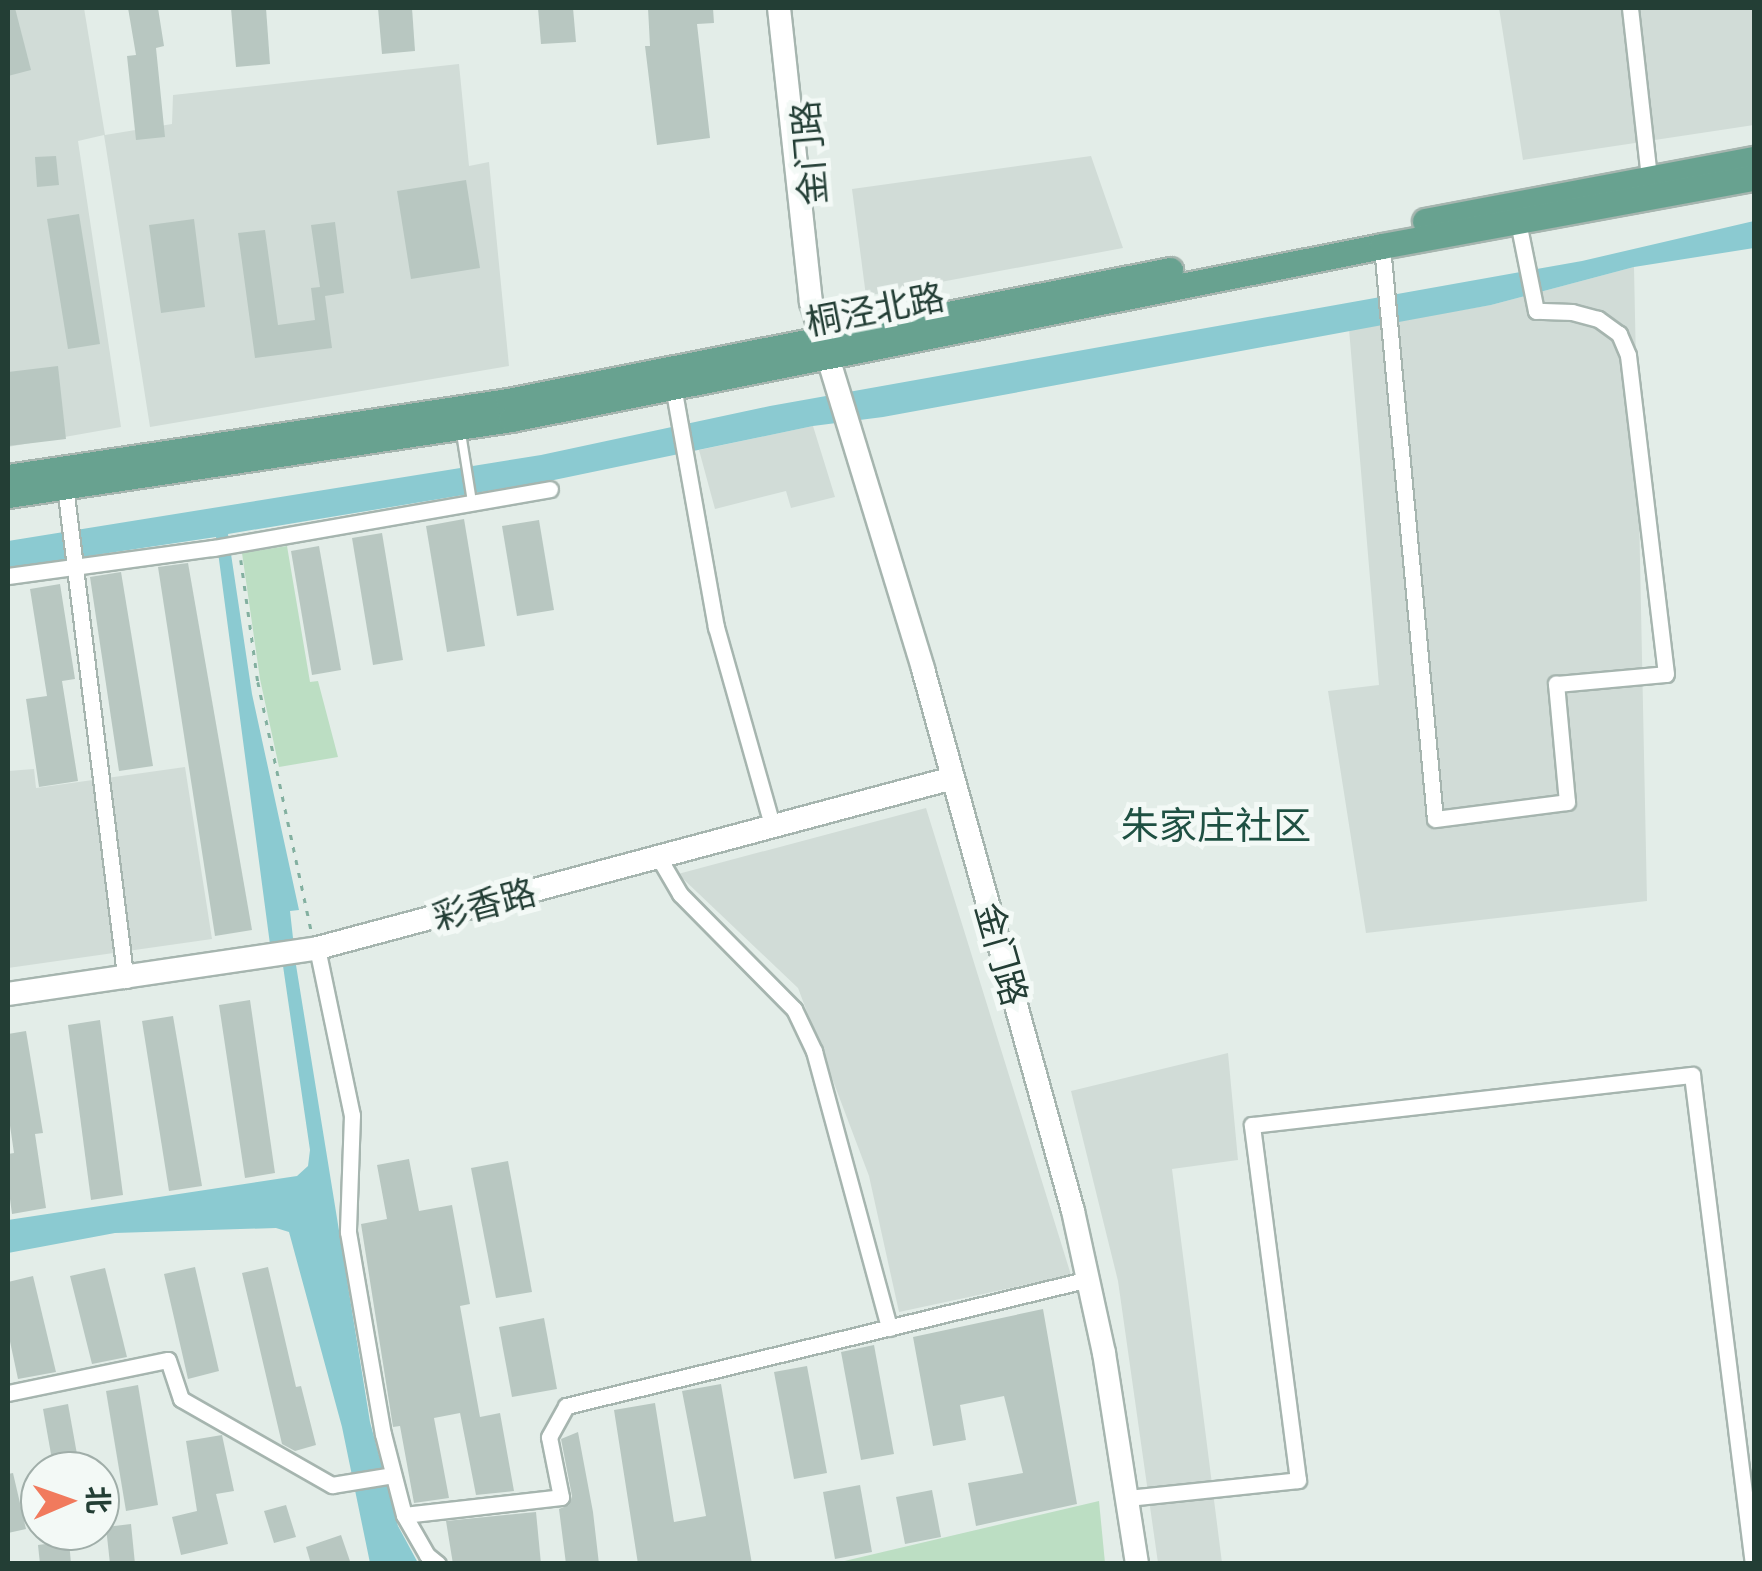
<!DOCTYPE html>
<meta charset="utf-8">
<style>
body{margin:0}
#map{position:relative;width:1762px;height:1571px;overflow:hidden;background:#e3ede8;font-family:"Asap Condensed","Noto Sans SC",sans-serif}
div>[style]{position:absolute}
[style*='--x']{left:calc(var(--x)*1px);top:calc(var(--y)*1px);width:calc(var(--w)*1px);rotate:calc(var(--a)*1deg)}
.built>*{inset:0;background:#d1dcd7}
.green>*{inset:0;background:#bcdec3}
.water>*{inset:0;background:#8bcad1}
.building>*{inset:0;background:#b8c7c1}
.path>*{height:2.5px;margin-top:-1.25px;transform-origin:0;background:repeating-linear-gradient(90deg,#83b0a0 0 5px,transparent 0 13px)}
.roads{filter:drop-shadow(2px 0 #a6b5af) drop-shadow(-2px 0 #a6b5af) drop-shadow(0 2px #a6b5af) drop-shadow(0 -2px #a6b5af)}
.lane>*{height:8px;margin:-4px;padding:0 4px;transform-origin:4px;border-radius:4px;background:#fff}
.street>*{height:15px;margin:-7.5px;padding:0 7.5px;transform-origin:7.5px;border-radius:7.5px;background:#fff}
.secondary>*{height:22px;margin:-11px;padding:0 11px;transform-origin:11px;border-radius:11px;background:#fff}
.primary>*{height:25px;margin:-12.5px;padding:0 12.5px;transform-origin:12.5px;border-radius:12.5px;background:#68a290}
span{translate:-50% -50%;white-space:nowrap;text-align:center;line-height:1.15;-webkit-text-stroke:10px #f3f9f6;paint-order:stroke}
.street-label{font-size:35px;color:#233e35}
.neighbourhood-label{font-size:38px;color:#1e5042}
.frame{position:absolute;inset:0;border:10px solid #233e35;pointer-events:none}
.north{position:absolute;left:20px;top:1451px;width:100px;height:100px;box-sizing:border-box;background:#f3f9f6;border:2px solid #a0aea9;border-radius:50%;rotate:88deg;font-size:28px;font-weight:700;line-height:40px;text-align:center;color:#233e35}
.north::after{content:'';display:block;margin:auto;width:35px;height:45px;background:#f17a5d;clip-path:polygon(50% 0,100% 100%,50% 72%,0 100%)}
</style>
<div id="map">
<div class="built">
<i style="clip-path:polygon(8px 8px,84px 8px,105px 135px,172px 124px,173px 95px,459px 64px,469px 166px,489px 162px,509px 366px,150px 427px,104px 135px,78px 141px,121px 427px,8px 447px)"></i>
<i style="clip-path:polygon(1499px 8px,1754px 8px,1754px 125px,1523px 160px)"></i>
<i style="clip-path:polygon(1091px 156px,1123px 248px,866px 296px,852px 189px)"></i>
<i style="clip-path:polygon(1634px 267px,1647px 901px,1366px 933px,1328px 691px,1379px 685px,1349px 329px,1491px 305px)"></i>
<i style="clip-path:polygon(813px 426px,835px 497px,791px 508px,786px 491px,715px 509px,699px 450px)"></i>
<i style="clip-path:polygon(185px 767px,212px 939px,8px 968px,8px 771px,34px 769px,36px 788px)"></i>
<i style="clip-path:polygon(926px 808px,1071px 1275px,899px 1312px,869px 1176px,798px 988px,678px 874px)"></i>
<i style="clip-path:polygon(1228px 1053px,1238px 1160px,1172px 1169px,1222px 1563px,1158px 1563px,1118px 1281px,1071px 1091px)"></i>
</div>
<div class="green">
<i style="clip-path:polygon(287px 546px,310px 682px,318px 681px,338px 757px,279px 767px,260px 679px,242px 553px)"></i>
<i style="clip-path:polygon(1099px 1501px,1105px 1563px,836px 1563px)"></i>
</div>
<div class="water">
<i style="clip-path:polygon(1754px 221px,1754px 248px,1634px 267px,1491px 305px,883px 417px,813px 426px,554px 480px,228px 534px,252px 694px,299px 910px,290px 911px,296px 965px,370px 1422px,398px 1526px,418px 1563px,370px 1563px,342px 1427px,289px 1232px,276px 1228px,115px 1233px,8px 1253px,8px 1220px,297px 1176px,308px 1166px,310px 1150px,283px 966px,273px 967px,216px 537px,8px 568px,8px 541px,541px 455px,770px 406px,1582px 261px)"></i>
</div>
<div class="building">
<i style="clip-path:polygon(8px 8px,15px 8px,31px 70px,8px 76px)"></i>
<i style="clip-path:polygon(128px 8px,158px 8px,164px 46px,156px 48px,165px 137px,136px 140px,127px 56px,136px 55px)"></i>
<i style="clip-path:polygon(231px 8px,266px 8px,270px 64px,236px 67px)"></i>
<i style="clip-path:polygon(378px 8px,412px 8px,415px 51px,382px 54px)"></i>
<i style="clip-path:polygon(538px 8px,573px 8px,576px 42px,541px 44px)"></i>
<i style="clip-path:polygon(648px 8px,713px 8px,714px 23px,697px 24px,710px 138px,657px 145px,645px 46px,650px 46px)"></i>
<i style="clip-path:polygon(56px 156px,59px 185px,37px 187px,35px 157px)"></i>
<i style="clip-path:polygon(466px 180px,480px 268px,411px 279px,397px 191px)"></i>
<i style="clip-path:polygon(79px 214px,100px 344px,68px 349px,47px 219px)"></i>
<i style="clip-path:polygon(194px 219px,205px 307px,161px 313px,149px 225px)"></i>
<i style="clip-path:polygon(335px 222px,344px 293px,325px 296px,332px 348px,255px 358px,238px 233px,265px 230px,278px 325px,315px 320px,311px 288px,320px 287px,311px 225px)"></i>
<i style="clip-path:polygon(58px 366px,66px 439px,8px 446px,8px 372px)"></i>
<i style="clip-path:polygon(464px 519px,485px 646px,447px 652px,426px 526px)"></i>
<i style="clip-path:polygon(539px 520px,554px 610px,517px 616px,502px 526px)"></i>
<i style="clip-path:polygon(382px 533px,403px 660px,373px 665px,352px 538px)"></i>
<i style="clip-path:polygon(319px 546px,341px 670px,312px 675px,291px 551px)"></i>
<i style="clip-path:polygon(188px 563px,252px 930px,215px 936px,158px 567px)"></i>
<i style="clip-path:polygon(121px 572px,153px 766px,119px 771px,90px 577px)"></i>
<i style="clip-path:polygon(60px 584px,75px 679px,62px 681px,78px 781px,39px 787px,26px 699px,47px 696px,30px 589px)"></i>
<i style="clip-path:polygon(250px 1000px,275px 1173px,245px 1178px,219px 1005px)"></i>
<i style="clip-path:polygon(173px 1016px,202px 1186px,169px 1191px,142px 1021px)"></i>
<i style="clip-path:polygon(100px 1020px,123px 1195px,91px 1200px,68px 1025px)"></i>
<i style="clip-path:polygon(26px 1031px,43px 1133px,35px 1134px,46px 1208px,12px 1214px,8px 1184px,8px 1154px,14px 1153px,8px 1112px,8px 1034px)"></i>
<i style="clip-path:polygon(409px 1159px,419px 1211px,452px 1205px,470px 1304px,460px 1306px,480px 1417px,500px 1413px,514px 1491px,476px 1495px,460px 1413px,434px 1418px,449px 1498px,414px 1503px,400px 1426px,393px 1427px,361px 1224px,387px 1219px,377px 1165px)"></i>
<i style="clip-path:polygon(508px 1161px,532px 1292px,496px 1298px,471px 1168px)"></i>
<i style="clip-path:polygon(195px 1267px,219px 1371px,188px 1379px,164px 1274px)"></i>
<i style="clip-path:polygon(268px 1267px,296px 1387px,301px 1386px,316px 1445px,295px 1451px,282px 1444px,242px 1273px)"></i>
<i style="clip-path:polygon(105px 1268px,127px 1357px,92px 1364px,70px 1276px)"></i>
<i style="clip-path:polygon(33px 1276px,56px 1372px,18px 1379px,8px 1332px,8px 1282px)"></i>
<i style="clip-path:polygon(1043px 1309px,1077px 1504px,976px 1526px,968px 1483px,1023px 1473px,1004px 1396px,960px 1405px,966px 1440px,933px 1446px,913px 1337px)"></i>
<i style="clip-path:polygon(544px 1318px,557px 1389px,512px 1397px,499px 1327px)"></i>
<i style="clip-path:polygon(874px 1345px,894px 1454px,861px 1460px,841px 1352px)"></i>
<i style="clip-path:polygon(807px 1366px,827px 1473px,794px 1479px,774px 1372px)"></i>
<i style="clip-path:polygon(721px 1384px,752px 1564px,638px 1564px,614px 1410px,655px 1403px,674px 1522px,706px 1516px,682px 1391px)"></i>
<i style="clip-path:polygon(138px 1385px,158px 1505px,126px 1511px,106px 1391px)"></i>
<i style="clip-path:polygon(68px 1404px,80px 1471px,54px 1471px,43px 1409px)"></i>
<i style="clip-path:polygon(578px 1432px,593px 1512px,599px 1564px,566px 1564px,559px 1509px,569px 1505px,572px 1496px,561px 1439px)"></i>
<i style="clip-path:polygon(222px 1435px,234px 1491px,216px 1494px,228px 1544px,181px 1555px,172px 1517px,197px 1511px,186px 1441px)"></i>
<i style="clip-path:polygon(13px 1473px,26px 1529px,8px 1533px,8px 1474px)"></i>
<i style="clip-path:polygon(860px 1485px,872px 1552px,835px 1559px,823px 1492px)"></i>
<i style="clip-path:polygon(932px 1490px,941px 1537px,905px 1544px,896px 1497px)"></i>
<i style="clip-path:polygon(286px 1505px,296px 1537px,274px 1543px,264px 1511px)"></i>
<i style="clip-path:polygon(536px 1512px,541px 1564px,453px 1564px,446px 1521px)"></i>
<i style="clip-path:polygon(131px 1524px,135px 1564px,110px 1564px,106px 1527px)"></i>
<i style="clip-path:polygon(341px 1535px,351px 1564px,311px 1564px,306px 1547px)"></i>
<i style="clip-path:polygon(69px 1541px,71px 1564px,40px 1564px,38px 1545px)"></i>
</div>
<div class="path">
<i style="--x:241;--y:560;--w:123;--a:82.1"></i>
<i style="--x:258;--y:682;--w:254;--a:77.9"></i>
</div>
<div class="roads">
<div class="lane">
<i style="--x:461;--y:433;--w:70;--a:80.9"></i>
</div>
<div class="street">
<i style="--x:1630;--y:8;--w:170;--a:83.6"></i>
<i style="--x:1382;--y:246;--w:575;--a:84.72"></i>
<i style="--x:1435;--y:819;--w:133;--a:-7.3"></i>
<i style="--x:1567;--y:802;--w:119;--a:-95.3"></i>
<i style="--x:1556;--y:684;--w:110;--a:-5.2"></i>
<i style="--x:1666;--y:674;--w:321;--a:-96.8"></i>
<i style="--x:1628;--y:355;--w:23;--a:-113"></i>
<i style="--x:1619;--y:334;--w:26;--a:-144"></i>
<i style="--x:1598;--y:319;--w:27;--a:-165"></i>
<i style="--x:1572;--y:312;--w:36;--a:-178"></i>
<i style="--x:1536;--y:311;--w:96;--a:-101.4"></i>
<i style="--x:673;--y:386;--w:245;--a:79.9"></i>
<i style="--x:716;--y:627;--w:209;--a:74.2"></i>
<i style="--x:65;--y:486;--w:498;--a:83"></i>
<i style="--x:8;--y:576;--w:207;--a:-7.8"></i>
<i style="--x:213;--y:548;--w:342;--a:-9.9"></i>
<i style="--x:659;--y:858;--w:42;--a:59.7"></i>
<i style="--x:680;--y:894;--w:162;--a:45.3"></i>
<i style="--x:794;--y:1009;--w:47;--a:64.5"></i>
<i style="--x:814;--y:1051;--w:287;--a:74.8"></i>
<i style="--x:317;--y:948;--w:171;--a:78.2"></i>
<i style="--x:352;--y:1115;--w:117;--a:92"></i>
<i style="--x:348;--y:1232;--w:205;--a:80.2"></i>
<i style="--x:383;--y:1434;--w:84;--a:75.5"></i>
<i style="--x:404;--y:1515;--w:46;--a:60.1"></i>
<i style="--x:427;--y:1555;--w:14;--a:39"></i>
<i style="--x:8;--y:1393;--w:163;--a:-11.7"></i>
<i style="--x:168;--y:1360;--w:41;--a:71.6"></i>
<i style="--x:181;--y:1399;--w:174;--a:29.7"></i>
<i style="--x:332;--y:1485;--w:62;--a:-9.3"></i>
<i style="--x:1128;--y:1498;--w:171;--a:-6"></i>
<i style="--x:1298;--y:1480;--w:358;--a:-97.4"></i>
<i style="--x:1252;--y:1125;--w:443;--a:-6.5"></i>
<i style="--x:1692;--y:1075;--w:493;--a:82.9"></i>
<i style="--x:404;--y:1515;--w:158;--a:-6.5"></i>
<i style="--x:561;--y:1497;--w:61;--a:-101.3"></i>
<i style="--x:549;--y:1437;--w:35;--a:-61"></i>
<i style="--x:566;--y:1406;--w:538;--a:-13.65"></i>
</div>
<div class="secondary">
<i style="--x:779;--y:8;--w:296;--a:83.8"></i>
<i style="--x:811;--y:302;--w:384;--a:73"></i>
<i style="--x:923;--y:669;--w:562;--a:74.53"></i>
<i style="--x:1073;--y:1211;--w:145;--a:77.7"></i>
<i style="--x:1104;--y:1353;--w:214;--a:81.1"></i>
<i style="--x:8;--y:994;--w:309;--a:-8.4"></i>
<i style="--x:314;--y:949;--w:661;--a:-14.98"></i>
</div>
<div class="primary">
<i style="--x:1425;--y:221;--w:335;--a:-10.7"></i>
<i style="--x:8;--y:477;--w:506;--a:-8.64"></i>
<i style="--x:508;--y:401;--w:675;--a:-11.19"></i>
<i style="--x:8;--y:495;--w:509;--a:-8.59"></i>
<i style="--x:511;--y:419;--w:888;--a:-11.23"></i>
<i style="--x:1382;--y:246;--w:378;--a:-10.4"></i>
</div>
</div>
<div class="street-label">
<span style="left:809px;top:153px;rotate:-95deg">金门路</span>
<span style="left:875px;top:309px;rotate:-11deg">桐泾北路</span>
<span style="left:484px;top:904px;rotate:-15deg">彩香路</span>
<span style="left:1002px;top:954px;rotate:74deg">金门路</span>
</div>
<div class="neighbourhood-label">
<span style="left:1216px;top:826px">朱家庄社区</span>
</div>
<div class="frame"></div>
<div class="north">北</div>
</div>
